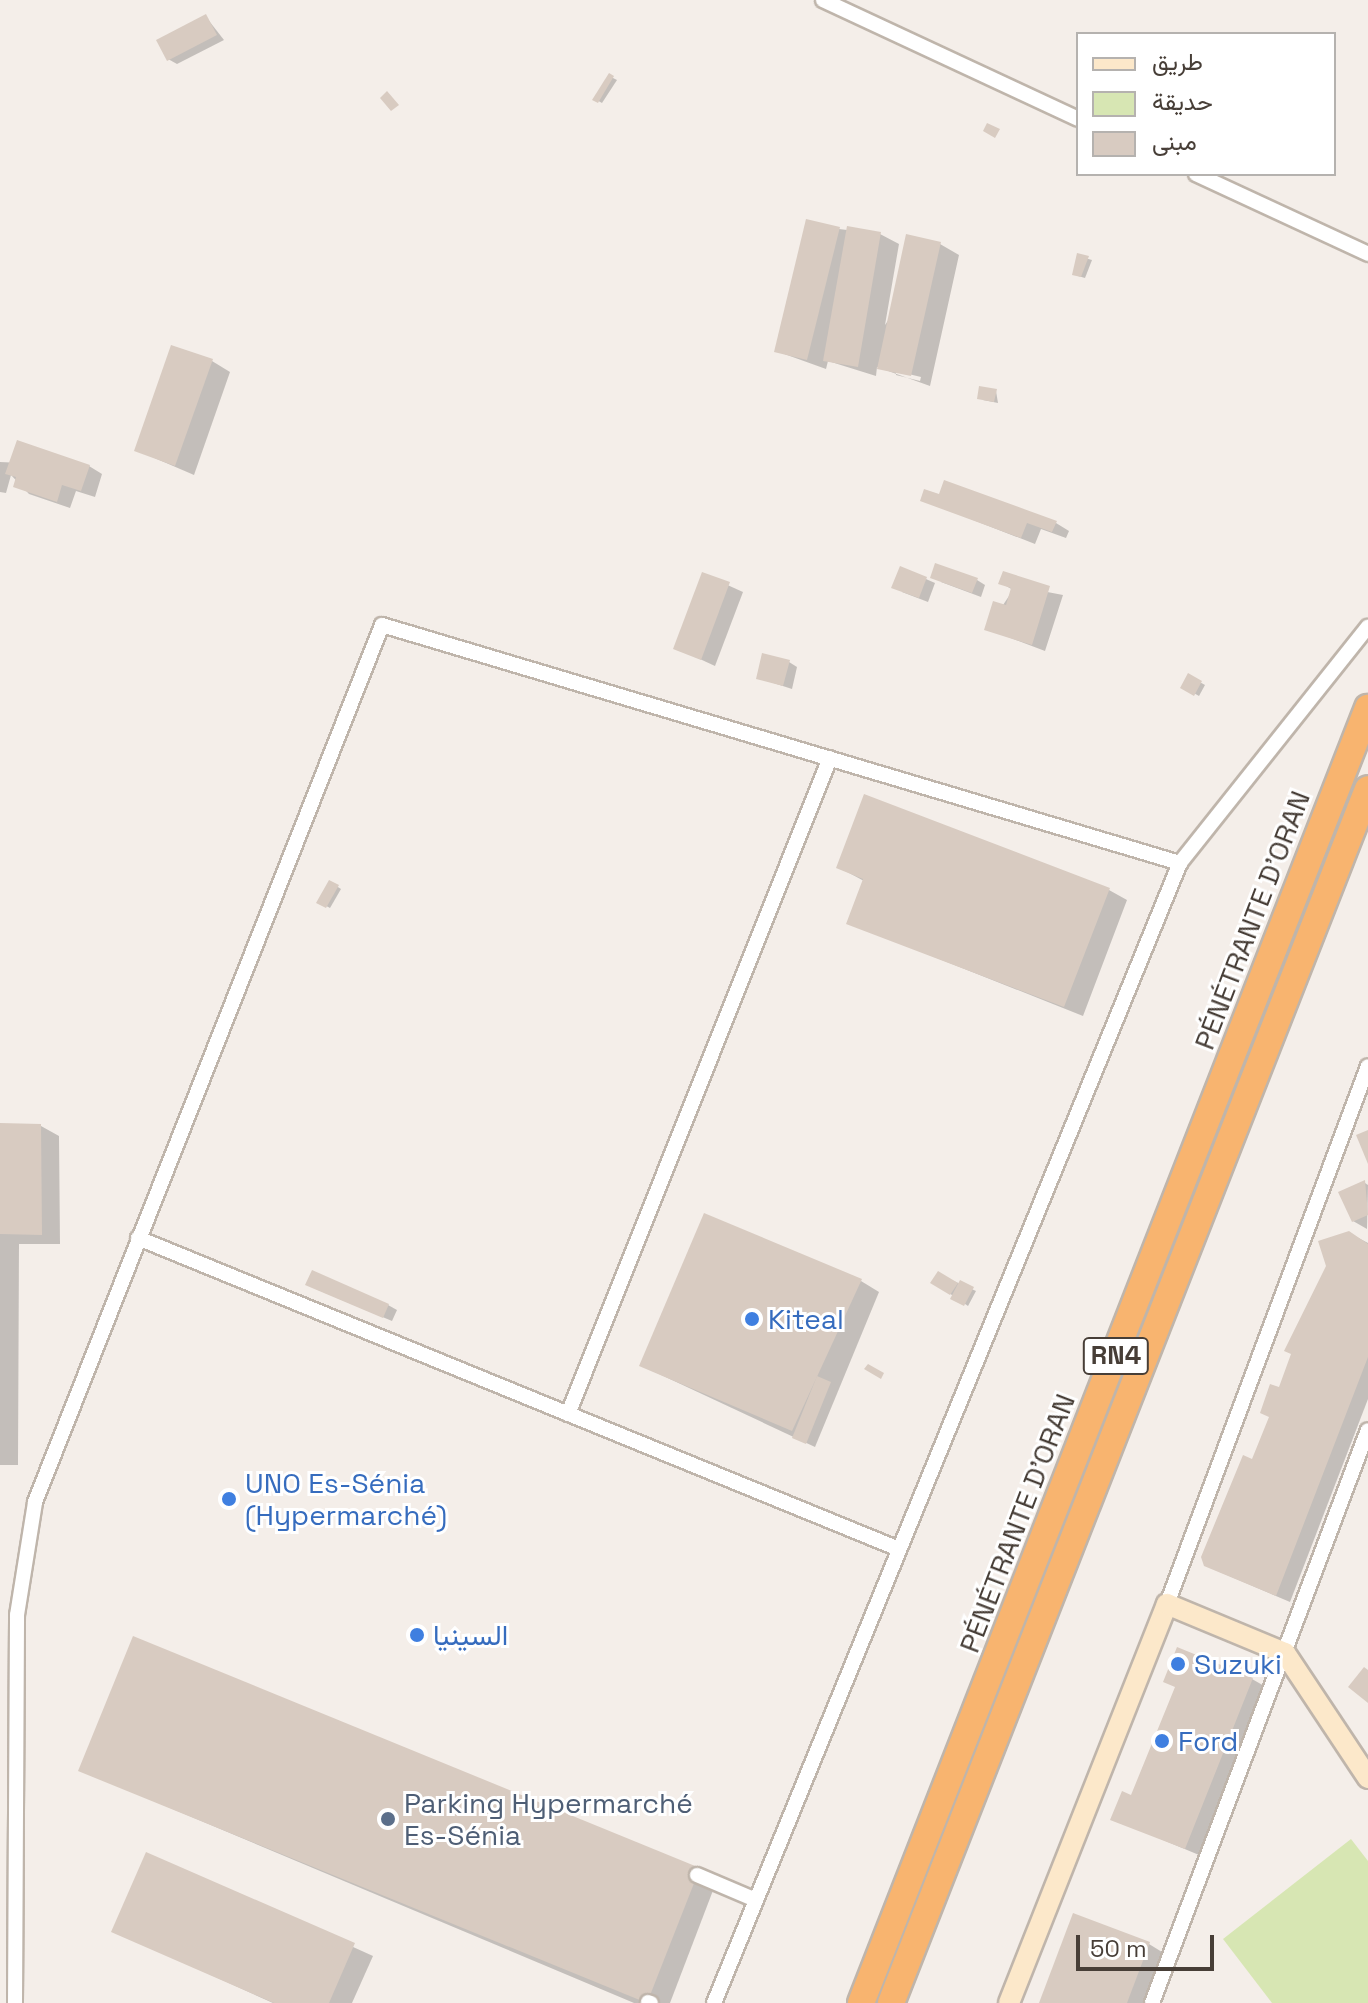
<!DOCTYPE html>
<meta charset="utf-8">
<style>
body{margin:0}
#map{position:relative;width:1368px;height:2003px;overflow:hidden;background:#f4eee9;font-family:"Space Grotesk",Vazirmatn,sans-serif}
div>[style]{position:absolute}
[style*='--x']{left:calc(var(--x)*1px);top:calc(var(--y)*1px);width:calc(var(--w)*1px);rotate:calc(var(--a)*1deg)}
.green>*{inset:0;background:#d7e6b3}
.shadow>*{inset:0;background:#0003}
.building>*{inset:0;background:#d8cbc1}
.roads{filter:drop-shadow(2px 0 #bfb5ab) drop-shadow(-2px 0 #bfb5ab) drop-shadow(0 2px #bfb5ab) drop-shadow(0 -2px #bfb5ab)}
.street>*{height:14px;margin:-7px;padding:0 7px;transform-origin:7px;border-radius:7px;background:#fff}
.secondary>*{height:20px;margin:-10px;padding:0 10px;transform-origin:10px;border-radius:10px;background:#fce8ca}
.highway>*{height:26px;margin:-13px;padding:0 13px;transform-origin:13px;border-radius:13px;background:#f8b46f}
.dots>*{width:22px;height:22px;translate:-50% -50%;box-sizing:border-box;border:4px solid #fff;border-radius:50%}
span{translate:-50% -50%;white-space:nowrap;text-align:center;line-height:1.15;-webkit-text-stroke:6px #fff;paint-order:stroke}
.shield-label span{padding:2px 6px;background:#fff;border:2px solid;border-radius:6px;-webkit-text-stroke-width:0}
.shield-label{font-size:26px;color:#473e37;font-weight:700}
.street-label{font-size:28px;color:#473e37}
.shop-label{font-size:28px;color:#366cbe}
.left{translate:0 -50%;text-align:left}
.service-label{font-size:28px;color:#4e5e75}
.legend{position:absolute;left:1076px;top:32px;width:260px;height:144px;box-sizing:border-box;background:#fff;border:2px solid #b5b2af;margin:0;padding:10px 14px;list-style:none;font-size:24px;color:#473e37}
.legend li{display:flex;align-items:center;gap:16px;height:40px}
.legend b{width:40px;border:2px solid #b5b2af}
.scale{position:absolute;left:1076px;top:1935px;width:138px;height:36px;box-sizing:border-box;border:4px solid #473e37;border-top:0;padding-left:10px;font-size:24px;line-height:28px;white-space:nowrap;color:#473e37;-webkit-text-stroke:6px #fff;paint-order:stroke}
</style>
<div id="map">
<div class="green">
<i style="clip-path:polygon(1351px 1839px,1368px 1861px,1368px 2003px,1272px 2003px,1223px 1939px)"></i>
</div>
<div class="shadow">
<i style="clip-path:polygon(206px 17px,224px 40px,177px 64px,168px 59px)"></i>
<i style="clip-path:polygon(609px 76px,617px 80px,602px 103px,595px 99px)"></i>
<i style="clip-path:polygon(evenodd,839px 229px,880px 234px,899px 244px,885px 325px,940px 244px,959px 255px,930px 386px,877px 367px,876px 376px,828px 361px,826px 369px,776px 351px,839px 229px,896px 371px,921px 377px,920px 381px,896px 375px,896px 371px)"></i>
<i style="clip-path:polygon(1078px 256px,1092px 260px,1085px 278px,1078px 276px)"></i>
<i style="clip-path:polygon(212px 361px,230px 372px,194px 475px,136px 450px)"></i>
<i style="clip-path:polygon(996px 391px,998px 403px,983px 400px)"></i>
<i style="clip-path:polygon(0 462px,89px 466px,102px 474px,95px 497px,76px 491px,70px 508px,29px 494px,11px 475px,6px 493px,0 492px)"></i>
<i style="clip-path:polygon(922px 500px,1056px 523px,1069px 531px,1066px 538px,1041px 529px,1035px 544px)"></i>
<i style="clip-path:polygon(901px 568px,935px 583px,928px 602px,902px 592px)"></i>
<i style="clip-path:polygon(703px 574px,743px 592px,715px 666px,676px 648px)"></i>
<i style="clip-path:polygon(977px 580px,985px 585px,981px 597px,941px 582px)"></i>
<i style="clip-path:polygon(1001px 583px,1063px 595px,1045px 651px,987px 629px,1013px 590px)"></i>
<i style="clip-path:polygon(789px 662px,797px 667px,792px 689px,758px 678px)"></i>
<i style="clip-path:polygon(1189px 676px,1205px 685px,1199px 696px,1183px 687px)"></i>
<i style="clip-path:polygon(838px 867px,1109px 890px,1127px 900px,1083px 1016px,849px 923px,864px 881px)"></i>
<i style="clip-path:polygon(330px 882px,341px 889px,330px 908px,319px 902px)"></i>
<i style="clip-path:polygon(0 1125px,41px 1126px,59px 1136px,60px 1244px,19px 1244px,18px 1465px,0 1465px)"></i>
<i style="clip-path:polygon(1365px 1183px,1368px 1185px,1367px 1229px,1353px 1221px)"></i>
<i style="clip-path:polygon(1349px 1233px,1368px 1243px,1368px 1399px,1290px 1602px,1220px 1572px,1280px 1390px)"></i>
<i style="clip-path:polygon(938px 1274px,976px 1291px,968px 1306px,933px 1282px)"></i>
<i style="clip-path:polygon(861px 1281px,879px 1292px,815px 1447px,642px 1366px)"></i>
<i style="clip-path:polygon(316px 1289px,388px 1305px,397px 1310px,392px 1321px)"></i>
<i style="clip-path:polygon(1252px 1679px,1266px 1687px,1199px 1855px,1113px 1819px)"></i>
<i style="clip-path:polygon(80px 1770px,717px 1880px,670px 2003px,634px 2003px)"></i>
<i style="clip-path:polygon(147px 1854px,373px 1956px,352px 2003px,273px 2003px,114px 1931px)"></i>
<i style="clip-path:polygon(1149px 1944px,1162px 1952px,1143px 2003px,1042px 2003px)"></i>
</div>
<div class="building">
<i style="clip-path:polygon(206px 14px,217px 35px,167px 61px,156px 40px)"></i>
<i style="clip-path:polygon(609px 73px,614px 76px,598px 103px,592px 100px)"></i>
<i style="clip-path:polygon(387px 91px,399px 105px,391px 111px,380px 98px)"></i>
<i style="clip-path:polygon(987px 123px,1000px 129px,995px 138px,983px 131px)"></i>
<i style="clip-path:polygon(806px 219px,840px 227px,807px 360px,774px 352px)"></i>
<i style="clip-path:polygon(847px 226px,881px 232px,858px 367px,823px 361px)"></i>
<i style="clip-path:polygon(906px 234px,941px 242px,911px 376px,877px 369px)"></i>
<i style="clip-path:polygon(1077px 253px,1089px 256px,1081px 277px,1072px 275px)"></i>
<i style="clip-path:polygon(171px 345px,213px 359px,175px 466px,134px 451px)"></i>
<i style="clip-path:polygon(979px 386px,997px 389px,994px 402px,977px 399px)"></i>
<i style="clip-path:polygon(17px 440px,90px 465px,81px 491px,62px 485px,57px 502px,13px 487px,16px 477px,5px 474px)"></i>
<i style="clip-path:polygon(944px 480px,1057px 521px,1052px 532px,1027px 523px,1021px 538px,920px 501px,924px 489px,939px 494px)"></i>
<i style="clip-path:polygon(935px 563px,978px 578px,972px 593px,930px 578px)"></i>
<i style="clip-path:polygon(900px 566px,927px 577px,919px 598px,891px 588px)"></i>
<i style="clip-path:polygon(1003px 571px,1050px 586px,1032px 645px,984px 630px,993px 601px,1006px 605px,1011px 588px,998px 584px)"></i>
<i style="clip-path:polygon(702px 572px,730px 582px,701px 660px,673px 649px)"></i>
<i style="clip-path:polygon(762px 653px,790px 660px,783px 686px,756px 679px)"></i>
<i style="clip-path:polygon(1188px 673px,1202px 681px,1194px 696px,1180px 688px)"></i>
<i style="clip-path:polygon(864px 794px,1110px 888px,1064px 1007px,846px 924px,863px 879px,836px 868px)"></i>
<i style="clip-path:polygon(329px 880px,339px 885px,326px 908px,316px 903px)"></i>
<i style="clip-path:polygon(0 1123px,41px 1124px,42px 1235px,0 1234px)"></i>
<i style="clip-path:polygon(1368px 1130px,1368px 1164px,1356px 1135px)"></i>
<i style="clip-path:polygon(1365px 1180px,1368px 1215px,1352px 1222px,1338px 1192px)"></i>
<i style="clip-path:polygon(704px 1213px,862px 1279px,792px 1431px,639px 1366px)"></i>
<i style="clip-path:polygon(1349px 1231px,1368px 1244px,1368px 1357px,1276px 1596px,1204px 1566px,1201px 1557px,1243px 1455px,1252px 1459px,1269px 1417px,1260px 1413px,1270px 1384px,1279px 1387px,1291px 1354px,1284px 1351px,1326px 1266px,1318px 1241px)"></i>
<i style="clip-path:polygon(312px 1270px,389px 1304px,383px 1318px,305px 1285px)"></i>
<i style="clip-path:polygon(938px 1271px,958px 1283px,950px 1295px,930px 1283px)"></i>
<i style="clip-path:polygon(960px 1280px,974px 1287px,964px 1306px,950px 1299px)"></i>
<i style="clip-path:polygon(868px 1364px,884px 1373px,881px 1379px,864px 1369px)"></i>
<i style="clip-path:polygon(817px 1376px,831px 1382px,806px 1444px,792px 1438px)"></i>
<i style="clip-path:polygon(133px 1636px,700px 1868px,647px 2003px,78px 1771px)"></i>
<i style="clip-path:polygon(1177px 1647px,1253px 1678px,1185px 1849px,1110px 1820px,1122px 1791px,1131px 1795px,1175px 1687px,1163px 1682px)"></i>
<i style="clip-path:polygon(1364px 1667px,1368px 1670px,1368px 1703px,1348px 1687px)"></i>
<i style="clip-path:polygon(146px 1852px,355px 1943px,329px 2003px,274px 2003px,111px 1932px)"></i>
<i style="clip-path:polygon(1073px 1913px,1150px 1942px,1127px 2003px,1039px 2003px)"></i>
</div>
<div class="roads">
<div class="street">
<i style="--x:823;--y:0;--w:281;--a:25"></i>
<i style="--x:1196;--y:174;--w:190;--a:24.9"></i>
<i style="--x:138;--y:1238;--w:822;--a:22.23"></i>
<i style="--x:568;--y:1414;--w:706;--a:-68.23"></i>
<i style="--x:1167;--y:1604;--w:574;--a:-69.51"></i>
<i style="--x:697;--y:1875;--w:64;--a:23"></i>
<i style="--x:648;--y:2002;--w:3;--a:18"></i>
<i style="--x:15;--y:2003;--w:388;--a:-89.7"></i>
<i style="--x:17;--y:1615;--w:114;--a:-80.9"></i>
<i style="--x:35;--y:1502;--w:943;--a:-68.41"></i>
<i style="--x:382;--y:625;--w:833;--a:16.61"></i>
<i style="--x:714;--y:2003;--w:1232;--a:-67.77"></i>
<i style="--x:1180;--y:863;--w:302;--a:-51.5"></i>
<i style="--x:1152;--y:2003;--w:612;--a:-69.35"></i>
</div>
<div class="secondary">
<i style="--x:1009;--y:2003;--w:429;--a:-68.4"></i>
<i style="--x:1167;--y:1604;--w:128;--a:22.6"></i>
<i style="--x:1285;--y:1653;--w:150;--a:56.4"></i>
</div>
<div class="highway">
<i style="--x:861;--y:2003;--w:1391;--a:-68.62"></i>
<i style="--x:891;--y:2003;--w:1304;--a:-68.55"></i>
</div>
</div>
<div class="dots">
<i style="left:752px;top:1319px;background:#3f7fe0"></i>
<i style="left:229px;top:1499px;background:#3f7fe0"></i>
<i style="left:417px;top:1635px;background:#3f7fe0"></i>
<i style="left:1178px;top:1664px;background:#3f7fe0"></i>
<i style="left:1162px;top:1741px;background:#3f7fe0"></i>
<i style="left:388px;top:1819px;background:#5c6f8a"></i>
</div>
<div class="shield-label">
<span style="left:1116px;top:1356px">RN4</span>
</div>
<div class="street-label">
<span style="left:1252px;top:920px;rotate:-69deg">PÉNÉTRANTE D'ORAN</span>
<span style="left:1017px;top:1523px;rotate:-69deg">PÉNÉTRANTE D'ORAN</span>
</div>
<div class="shop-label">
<span class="left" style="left:768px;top:1319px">Kiteal</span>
<span class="left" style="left:245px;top:1499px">UNO Es-Sénia<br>(Hypermarché)</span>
<span class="left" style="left:433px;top:1635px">السينيا</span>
<span class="left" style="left:1194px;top:1664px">Suzuki</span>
<span class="left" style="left:1178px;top:1741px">Ford</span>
</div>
<div class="service-label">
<span class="left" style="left:404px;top:1819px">Parking Hypermarché<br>Es-Sénia</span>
</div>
<ul class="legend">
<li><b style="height:10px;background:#fce8ca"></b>طريق</li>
<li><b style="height:22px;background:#d7e6b3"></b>حديقة</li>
<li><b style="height:22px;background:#d8cbc1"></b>مبنى</li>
</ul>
<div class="scale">50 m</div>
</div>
